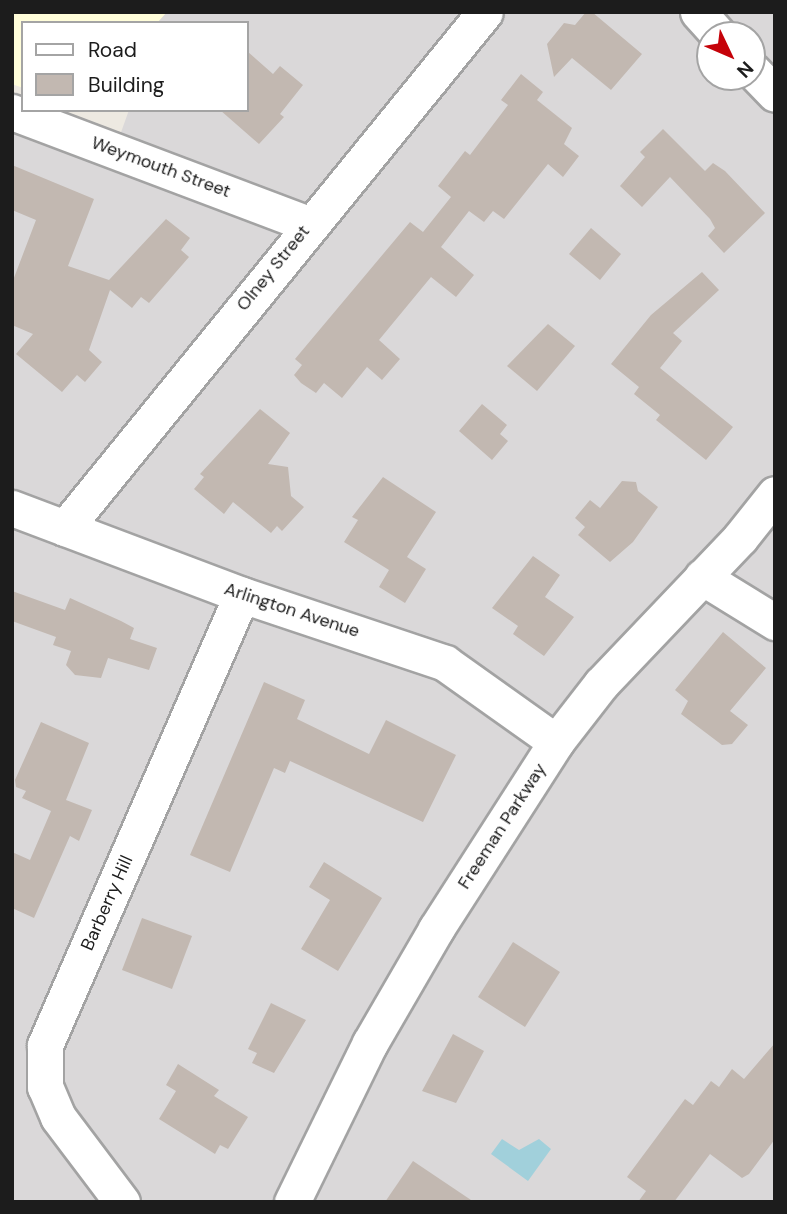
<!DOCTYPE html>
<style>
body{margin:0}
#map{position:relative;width:787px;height:1214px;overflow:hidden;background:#ede9e1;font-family:"DM Sans",sans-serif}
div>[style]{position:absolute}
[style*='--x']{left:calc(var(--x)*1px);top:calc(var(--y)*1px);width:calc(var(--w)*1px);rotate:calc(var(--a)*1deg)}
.residential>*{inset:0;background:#dad8d9}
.education>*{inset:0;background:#fffdd9}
.water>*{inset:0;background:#a1d0db}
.building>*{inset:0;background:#c2b8b1}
.roads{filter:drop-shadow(2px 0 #a3a3a3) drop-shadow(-2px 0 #a3a3a3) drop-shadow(0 2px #a3a3a3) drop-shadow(0 -2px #a3a3a3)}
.minor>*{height:35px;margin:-17.5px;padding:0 17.5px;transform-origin:17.5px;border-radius:17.5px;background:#fff}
span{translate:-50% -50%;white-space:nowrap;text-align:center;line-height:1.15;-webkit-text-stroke:5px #fff;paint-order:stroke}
.street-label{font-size:18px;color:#1c1c1c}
.frame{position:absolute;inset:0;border:14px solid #1c1c1c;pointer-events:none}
.legend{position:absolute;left:21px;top:21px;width:228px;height:91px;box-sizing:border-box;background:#fff;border:2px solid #a4a4a4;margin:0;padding:9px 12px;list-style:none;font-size:21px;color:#1c1c1c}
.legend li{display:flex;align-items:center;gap:14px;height:35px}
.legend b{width:35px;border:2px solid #a4a4a4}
.north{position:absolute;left:696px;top:21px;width:70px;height:70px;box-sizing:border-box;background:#fff;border:2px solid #a4a4a4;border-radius:50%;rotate:134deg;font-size:19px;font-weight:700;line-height:28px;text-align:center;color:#1c1c1c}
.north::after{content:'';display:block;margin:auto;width:24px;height:32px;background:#c50209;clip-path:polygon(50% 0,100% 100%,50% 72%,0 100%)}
</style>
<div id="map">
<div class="residential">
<i style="clip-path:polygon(evenodd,166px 12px,775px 12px,775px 1202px,12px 1202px,12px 112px,115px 149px,129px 110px,247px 110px,247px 23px,156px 23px,166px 12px,710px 35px,752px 35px,752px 77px,710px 77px,710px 35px)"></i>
</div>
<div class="education">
<i style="clip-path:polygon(12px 12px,167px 12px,157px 23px,23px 23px,23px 88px,12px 84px)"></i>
</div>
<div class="water">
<i style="clip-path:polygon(502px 1139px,519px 1150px,539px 1139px,551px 1149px,528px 1181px,491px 1154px)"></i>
</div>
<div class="building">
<i style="clip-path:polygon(586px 12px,592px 12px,642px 54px,611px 90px,572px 58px,554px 77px,547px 44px,564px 23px,575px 25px)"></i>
<i style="clip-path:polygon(247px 51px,273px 74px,280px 66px,303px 85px,280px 114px,284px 117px,259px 144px,220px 110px,247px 110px)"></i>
<i style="clip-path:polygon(521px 74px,543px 92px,537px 100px,572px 128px,564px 144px,579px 156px,563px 177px,548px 164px,504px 219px,493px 211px,484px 222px,469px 211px,441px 247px,474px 275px,456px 297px,431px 277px,379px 340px,400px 359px,382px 380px,367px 367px,342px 398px,324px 383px,316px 393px,301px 383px,294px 375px,302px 365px,295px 359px,410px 222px,423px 232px,451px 197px,438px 186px,465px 151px,470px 155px,508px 105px,501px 100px)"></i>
<i style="clip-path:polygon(663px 129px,705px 171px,713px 163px,725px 171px,765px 213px,724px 253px,708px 236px,715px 228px,710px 219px,670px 177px,642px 207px,620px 186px,645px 157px,640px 152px)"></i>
<i style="clip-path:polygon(12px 165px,94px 199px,68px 266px,109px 280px,166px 219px,190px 238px,181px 250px,189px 257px,149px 303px,141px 297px,132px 308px,110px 290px,89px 350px,102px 362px,85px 382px,77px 375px,62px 392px,16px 354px,33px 334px,12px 325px,12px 283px,36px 220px,12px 210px)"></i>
<i style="clip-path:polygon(591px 228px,621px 254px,600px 280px,569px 254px)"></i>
<i style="clip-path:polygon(702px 272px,719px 290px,673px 333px,682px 341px,660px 368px,733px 427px,706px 460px,656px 420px,660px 415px,634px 394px,639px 387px,611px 364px,651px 315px)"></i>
<i style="clip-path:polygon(548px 324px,575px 346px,537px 391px,507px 366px)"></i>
<i style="clip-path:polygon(482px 404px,507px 425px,500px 434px,508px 441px,492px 460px,459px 431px)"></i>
<i style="clip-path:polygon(260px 409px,290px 433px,268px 464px,288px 467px,291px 496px,304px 507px,282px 531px,277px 526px,271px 533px,233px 502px,224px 514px,194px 489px,204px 477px,200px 474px)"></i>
<i style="clip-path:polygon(383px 477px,436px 512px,407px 557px,426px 569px,405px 603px,379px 587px,389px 570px,344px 542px,358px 520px,352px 517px)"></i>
<i style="clip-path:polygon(622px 481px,636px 482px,638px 491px,658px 507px,633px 542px,610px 562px,578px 535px,585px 527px,575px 518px,590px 500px,600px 508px)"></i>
<i style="clip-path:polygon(533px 556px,560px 575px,545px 597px,574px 617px,544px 656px,513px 634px,518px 626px,492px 608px)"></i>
<i style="clip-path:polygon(12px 591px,65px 610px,70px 598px,121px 621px,134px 628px,130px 639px,157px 648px,149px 670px,108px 658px,101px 678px,75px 675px,66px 665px,71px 651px,53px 645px,56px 637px,12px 621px)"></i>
<i style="clip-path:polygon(723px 632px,766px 668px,730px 711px,748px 725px,732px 744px,722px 745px,681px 714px,688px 701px,675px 690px)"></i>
<i style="clip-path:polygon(264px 682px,305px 700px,297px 719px,369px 754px,386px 720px,456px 755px,423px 822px,290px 761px,285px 773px,274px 768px,230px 872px,190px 855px)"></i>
<i style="clip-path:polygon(41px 722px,89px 743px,66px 800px,92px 810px,79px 841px,70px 836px,34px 918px,12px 908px,12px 852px,30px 860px,51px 811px,22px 798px,26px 791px,16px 787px,15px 780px)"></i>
<i style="clip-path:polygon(324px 862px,382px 898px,338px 971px,301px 949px,330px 900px,309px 887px)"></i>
<i style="clip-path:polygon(142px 918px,192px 936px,172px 989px,122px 970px)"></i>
<i style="clip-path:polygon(513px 942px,560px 972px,525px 1027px,478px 997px)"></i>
<i style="clip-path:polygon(271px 1003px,306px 1020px,274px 1073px,252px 1063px,257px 1053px,248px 1049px)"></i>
<i style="clip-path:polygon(453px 1034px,484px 1051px,456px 1103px,422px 1091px)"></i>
<i style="clip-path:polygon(775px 1043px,775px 1139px,749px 1174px,742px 1178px,710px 1154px,674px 1202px,638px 1202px,646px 1191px,627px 1177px,685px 1099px,693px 1105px,711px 1081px,719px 1087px,732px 1069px,744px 1079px)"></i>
<i style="clip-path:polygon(178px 1064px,219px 1090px,214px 1096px,248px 1117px,228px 1149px,220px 1145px,215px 1154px,159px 1119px,176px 1091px,166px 1085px)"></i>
<i style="clip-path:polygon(413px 1161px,474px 1202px,385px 1202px)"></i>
</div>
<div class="roads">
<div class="minor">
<i style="--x:698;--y:12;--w:31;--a:48"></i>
<i style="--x:752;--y:70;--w:33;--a:46"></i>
<i style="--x:12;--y:112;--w:316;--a:20.7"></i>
<i style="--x:12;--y:508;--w:246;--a:20.7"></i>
<i style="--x:242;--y:595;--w:214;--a:18.5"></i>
<i style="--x:445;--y:663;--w:136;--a:35.4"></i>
<i style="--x:65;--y:528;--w:665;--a:-50.86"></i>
<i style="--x:702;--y:577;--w:86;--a:31.7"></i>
<i style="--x:122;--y:1202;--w:106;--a:-127"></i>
<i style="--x:58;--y:1117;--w:33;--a:-113"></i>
<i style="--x:45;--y:1087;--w:42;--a:-90"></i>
<i style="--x:45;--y:1045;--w:491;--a:-66.4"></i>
<i style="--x:292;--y:1202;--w:177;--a:-63.9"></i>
<i style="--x:370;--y:1043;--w:132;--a:-59.9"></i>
<i style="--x:436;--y:929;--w:222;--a:-57.3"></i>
<i style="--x:556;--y:742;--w:73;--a:-52.2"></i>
<i style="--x:601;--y:684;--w:202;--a:-46.4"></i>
<i style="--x:740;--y:538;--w:56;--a:-51.5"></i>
</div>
</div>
<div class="street-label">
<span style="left:161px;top:167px;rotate:20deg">Weymouth Street</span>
<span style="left:273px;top:268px;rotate:-51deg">Olney Street</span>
<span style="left:292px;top:610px;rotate:18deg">Arlington Avenue</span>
<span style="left:502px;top:826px;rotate:-57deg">Freeman Parkway</span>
<span style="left:107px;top:903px;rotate:-66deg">Barberry Hill</span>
</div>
<div class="frame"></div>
<ul class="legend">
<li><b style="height:9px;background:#fff"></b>Road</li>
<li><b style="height:19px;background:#c2b8b1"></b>Building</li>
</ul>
<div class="north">N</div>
</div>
